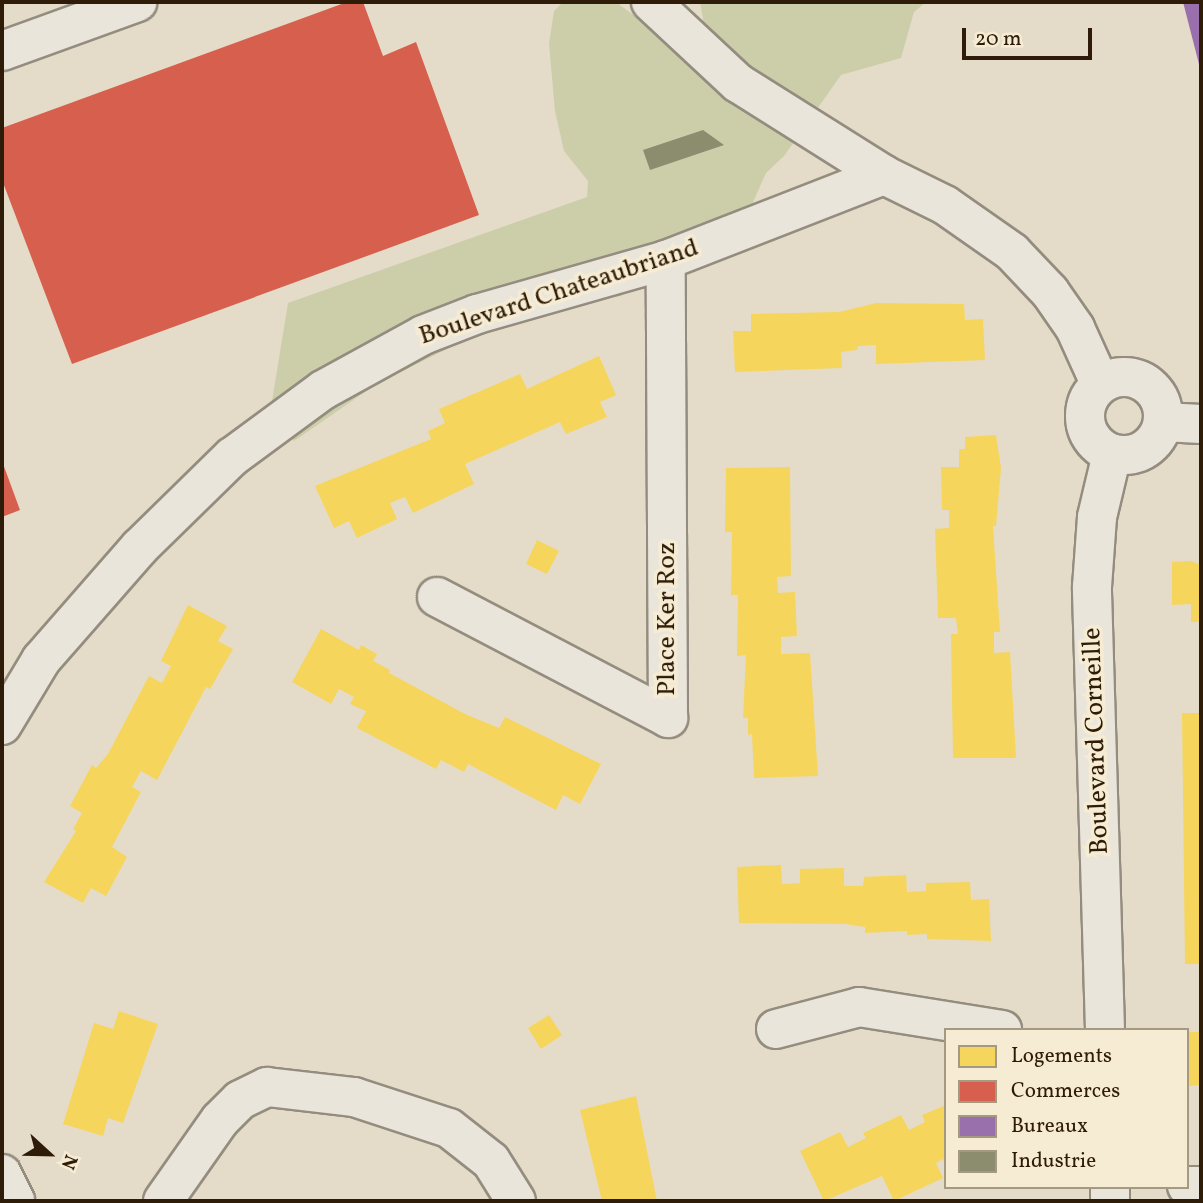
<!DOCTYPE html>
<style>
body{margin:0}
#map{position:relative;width:1203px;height:1203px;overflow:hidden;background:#e4dcc8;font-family:Vollkorn,serif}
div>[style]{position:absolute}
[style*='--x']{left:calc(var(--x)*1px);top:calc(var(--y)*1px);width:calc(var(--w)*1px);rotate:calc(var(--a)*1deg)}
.green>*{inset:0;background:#ccceaa}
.homes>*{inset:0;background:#f6d55c}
.shops>*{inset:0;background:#d6604d}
.offices>*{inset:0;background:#9970ab}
.industry>*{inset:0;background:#8c8c6e}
.roads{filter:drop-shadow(2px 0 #948d7f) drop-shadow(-2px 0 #948d7f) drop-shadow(0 2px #948d7f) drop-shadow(0 -2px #948d7f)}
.street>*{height:38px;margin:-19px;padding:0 19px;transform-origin:19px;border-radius:19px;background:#eae5db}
.street>.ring{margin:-19px;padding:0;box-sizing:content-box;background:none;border:38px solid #eae5db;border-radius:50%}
.secondary>*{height:38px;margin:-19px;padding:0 19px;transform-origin:19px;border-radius:19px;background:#eae5db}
span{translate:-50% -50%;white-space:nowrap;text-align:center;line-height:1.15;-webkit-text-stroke:7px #f6ecd3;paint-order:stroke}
.street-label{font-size:26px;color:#2f1c08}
.frame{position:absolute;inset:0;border:4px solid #2f1c08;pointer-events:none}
.legend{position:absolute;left:944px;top:1028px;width:245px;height:161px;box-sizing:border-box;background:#f6ecd3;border:2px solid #a69982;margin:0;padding:9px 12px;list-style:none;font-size:21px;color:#2f1c08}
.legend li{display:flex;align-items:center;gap:14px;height:35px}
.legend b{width:35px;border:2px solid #a69982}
.north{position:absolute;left:14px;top:1119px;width:70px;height:70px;-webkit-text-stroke:5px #f6ecd3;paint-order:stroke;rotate:112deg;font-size:19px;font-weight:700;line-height:28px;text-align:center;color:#2f1c08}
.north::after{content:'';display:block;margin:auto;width:24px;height:32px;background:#2f1c08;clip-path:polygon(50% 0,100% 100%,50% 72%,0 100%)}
.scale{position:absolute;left:962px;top:28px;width:130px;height:32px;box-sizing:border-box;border:4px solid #2f1c08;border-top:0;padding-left:9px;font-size:21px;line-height:24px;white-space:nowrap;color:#2f1c08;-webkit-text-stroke:5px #f6ecd3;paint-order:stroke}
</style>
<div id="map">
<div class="green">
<i style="clip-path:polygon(563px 2px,616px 2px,695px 61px,704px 25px,700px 2px,926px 2px,914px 12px,901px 58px,841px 75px,784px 156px,766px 173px,746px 218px,693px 236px,621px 296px,528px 309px,378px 383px,294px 441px,272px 401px,288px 303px,587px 197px,588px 181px,564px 151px,555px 111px,549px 44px,554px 11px)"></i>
</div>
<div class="homes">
<i style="clip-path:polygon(876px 303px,964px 304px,965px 320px,983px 319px,985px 360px,876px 364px,876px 345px,858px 346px,857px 350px,841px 352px,842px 368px,735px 372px,733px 331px,751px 331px,751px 314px,839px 312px)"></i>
<i style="clip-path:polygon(599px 356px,616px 395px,600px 402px,607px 417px,566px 434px,560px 422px,465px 464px,474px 484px,413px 513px,405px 497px,390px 503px,397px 519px,357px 538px,349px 521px,334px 528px,315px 486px,431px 439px,428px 431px,445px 423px,439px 409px,520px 374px,527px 389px)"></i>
<i style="clip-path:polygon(996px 435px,1001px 468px,996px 526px,993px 526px,1000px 632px,994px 632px,994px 653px,1010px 652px,1016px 758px,953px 758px,951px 634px,958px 634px,956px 618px,938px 618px,935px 529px,949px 528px,949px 510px,942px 510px,941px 467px,959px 467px,959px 449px,965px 449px,965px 437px)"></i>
<i style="clip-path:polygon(790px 467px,791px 576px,777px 577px,778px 593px,795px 592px,797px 636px,781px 637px,781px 654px,810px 653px,818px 776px,754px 778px,752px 734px,748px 735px,748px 718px,743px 718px,746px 655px,737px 656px,738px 595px,731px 595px,732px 532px,725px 532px,726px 468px)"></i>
<i style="clip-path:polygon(537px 540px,559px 551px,547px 574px,526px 564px)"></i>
<i style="clip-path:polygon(1191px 561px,1201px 565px,1201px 622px,1191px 622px,1191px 604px,1172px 605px,1172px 562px)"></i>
<i style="clip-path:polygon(188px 605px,227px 626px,218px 641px,233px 649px,210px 689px,206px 687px,157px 780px,141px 771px,132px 787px,141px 792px,112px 847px,127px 857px,106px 896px,91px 888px,83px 903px,44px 882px,76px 831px,73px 829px,82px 813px,70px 806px,92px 765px,96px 768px,108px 754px,149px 676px,162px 683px,171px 666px,161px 661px)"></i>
<i style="clip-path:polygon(321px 629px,359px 650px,361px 645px,377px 654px,373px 661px,390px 670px,389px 673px,465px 714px,499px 728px,505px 717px,601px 764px,580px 804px,563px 795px,556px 810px,468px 764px,464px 772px,441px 760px,436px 769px,357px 728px,366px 711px,350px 704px,354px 697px,339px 689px,331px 704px,292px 682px)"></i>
<i style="clip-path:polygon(1182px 713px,1201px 713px,1201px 964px,1185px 964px)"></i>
<i style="clip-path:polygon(781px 865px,782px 884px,800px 883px,800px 869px,844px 868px,844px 886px,863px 886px,864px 877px,906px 875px,907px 892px,926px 891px,926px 883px,970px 882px,971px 900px,989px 899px,991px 941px,927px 939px,927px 934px,907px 935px,907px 931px,865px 933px,865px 927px,845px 924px,739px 923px,737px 867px)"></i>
<i style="clip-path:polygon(119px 1011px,158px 1024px,123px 1123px,108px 1118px,103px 1136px,63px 1124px,94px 1023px,113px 1029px)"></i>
<i style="clip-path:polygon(549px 1015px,562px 1035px,541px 1049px,528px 1028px)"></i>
<i style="clip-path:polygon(1187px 1032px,1201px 1032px,1201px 1085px,1187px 1086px)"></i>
<i style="clip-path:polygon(636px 1096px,657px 1201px,602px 1201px,580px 1110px)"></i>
<i style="clip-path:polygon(946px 1105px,946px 1166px,943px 1159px,936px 1163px,943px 1178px,894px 1201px,882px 1176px,824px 1201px,800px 1151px,840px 1132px,848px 1147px,866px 1138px,863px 1133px,901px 1115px,909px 1130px,925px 1122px,922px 1115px)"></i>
</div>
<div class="shops">
<i style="clip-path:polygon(347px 2px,363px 2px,383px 56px,416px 42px,479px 215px,72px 364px,2px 180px,2px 128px)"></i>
<i style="clip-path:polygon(2px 461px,20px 510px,2px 517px)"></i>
</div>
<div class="offices">
<i style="clip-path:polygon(1183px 2px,1201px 2px,1201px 68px,1200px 68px)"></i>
</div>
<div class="industry">
<i style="clip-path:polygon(703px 130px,724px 145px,650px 170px,643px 150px)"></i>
</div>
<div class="roads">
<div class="street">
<i style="--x:651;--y:2;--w:119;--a:43"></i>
<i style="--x:738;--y:83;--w:173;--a:32.2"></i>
<i style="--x:884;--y:175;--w:68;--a:26.2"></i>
<i style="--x:945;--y:205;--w:82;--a:35"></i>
<i style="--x:1012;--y:252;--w:55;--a:46.5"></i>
<i style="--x:1050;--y:292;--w:44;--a:55.2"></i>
<i style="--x:1075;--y:328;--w:60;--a:65.6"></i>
<i class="ring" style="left:1085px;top:377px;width:40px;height:40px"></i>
<i style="--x:1163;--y:422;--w:38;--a:3"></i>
<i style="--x:437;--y:597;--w:261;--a:27.6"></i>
<i style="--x:668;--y:718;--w:458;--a:-90.3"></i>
<i style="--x:2;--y:725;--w:76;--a:-59"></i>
<i style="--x:41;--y:660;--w:150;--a:-48.8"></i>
<i style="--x:140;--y:547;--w:129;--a:-44.4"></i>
<i style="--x:232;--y:457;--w:113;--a:-36.4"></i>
<i style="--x:323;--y:390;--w:114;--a:-28.8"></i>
<i style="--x:423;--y:335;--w:58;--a:-21.3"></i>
<i style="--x:477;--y:314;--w:197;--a:-15.9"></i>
<i style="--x:666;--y:260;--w:234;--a:-21.3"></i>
<i style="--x:776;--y:1029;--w:86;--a:-14.8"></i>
<i style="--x:859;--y:1007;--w:145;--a:9.1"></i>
<i style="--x:1105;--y:1030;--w:443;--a:-91.7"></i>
<i style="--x:1092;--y:587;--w:70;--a:-85.9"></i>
<i style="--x:1097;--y:517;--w:65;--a:-76.6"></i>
<i style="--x:2;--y:1174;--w:30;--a:64"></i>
<i style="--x:1187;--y:1186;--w:14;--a:0"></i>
<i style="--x:163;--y:1201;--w:99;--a:-54.9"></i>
<i style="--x:220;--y:1120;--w:28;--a:-45"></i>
<i style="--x:240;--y:1100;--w:30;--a:-26"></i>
<i style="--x:267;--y:1087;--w:88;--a:6.6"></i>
<i style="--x:354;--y:1097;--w:100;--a:18.1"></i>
<i style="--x:449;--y:1128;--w:53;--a:38.2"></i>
<i style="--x:491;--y:1161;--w:47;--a:58"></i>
<i style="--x:1110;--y:1201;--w:14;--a:-90"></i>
</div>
<div class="secondary">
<i style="--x:2;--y:51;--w:144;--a:-19.9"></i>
</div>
</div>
<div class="street-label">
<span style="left:559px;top:293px;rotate:-18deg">Boulevard Chateaubriand</span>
<span style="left:668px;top:619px;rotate:-90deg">Place Ker Roz</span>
<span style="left:1097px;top:741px;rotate:-92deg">Boulevard Corneille</span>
</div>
<div class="frame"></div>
<ul class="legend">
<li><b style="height:19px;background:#f6d55c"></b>Logements</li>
<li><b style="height:19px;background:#d6604d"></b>Commerces</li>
<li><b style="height:19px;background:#9970ab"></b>Bureaux</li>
<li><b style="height:19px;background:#8c8c6e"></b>Industrie</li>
</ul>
<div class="north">N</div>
<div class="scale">20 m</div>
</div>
